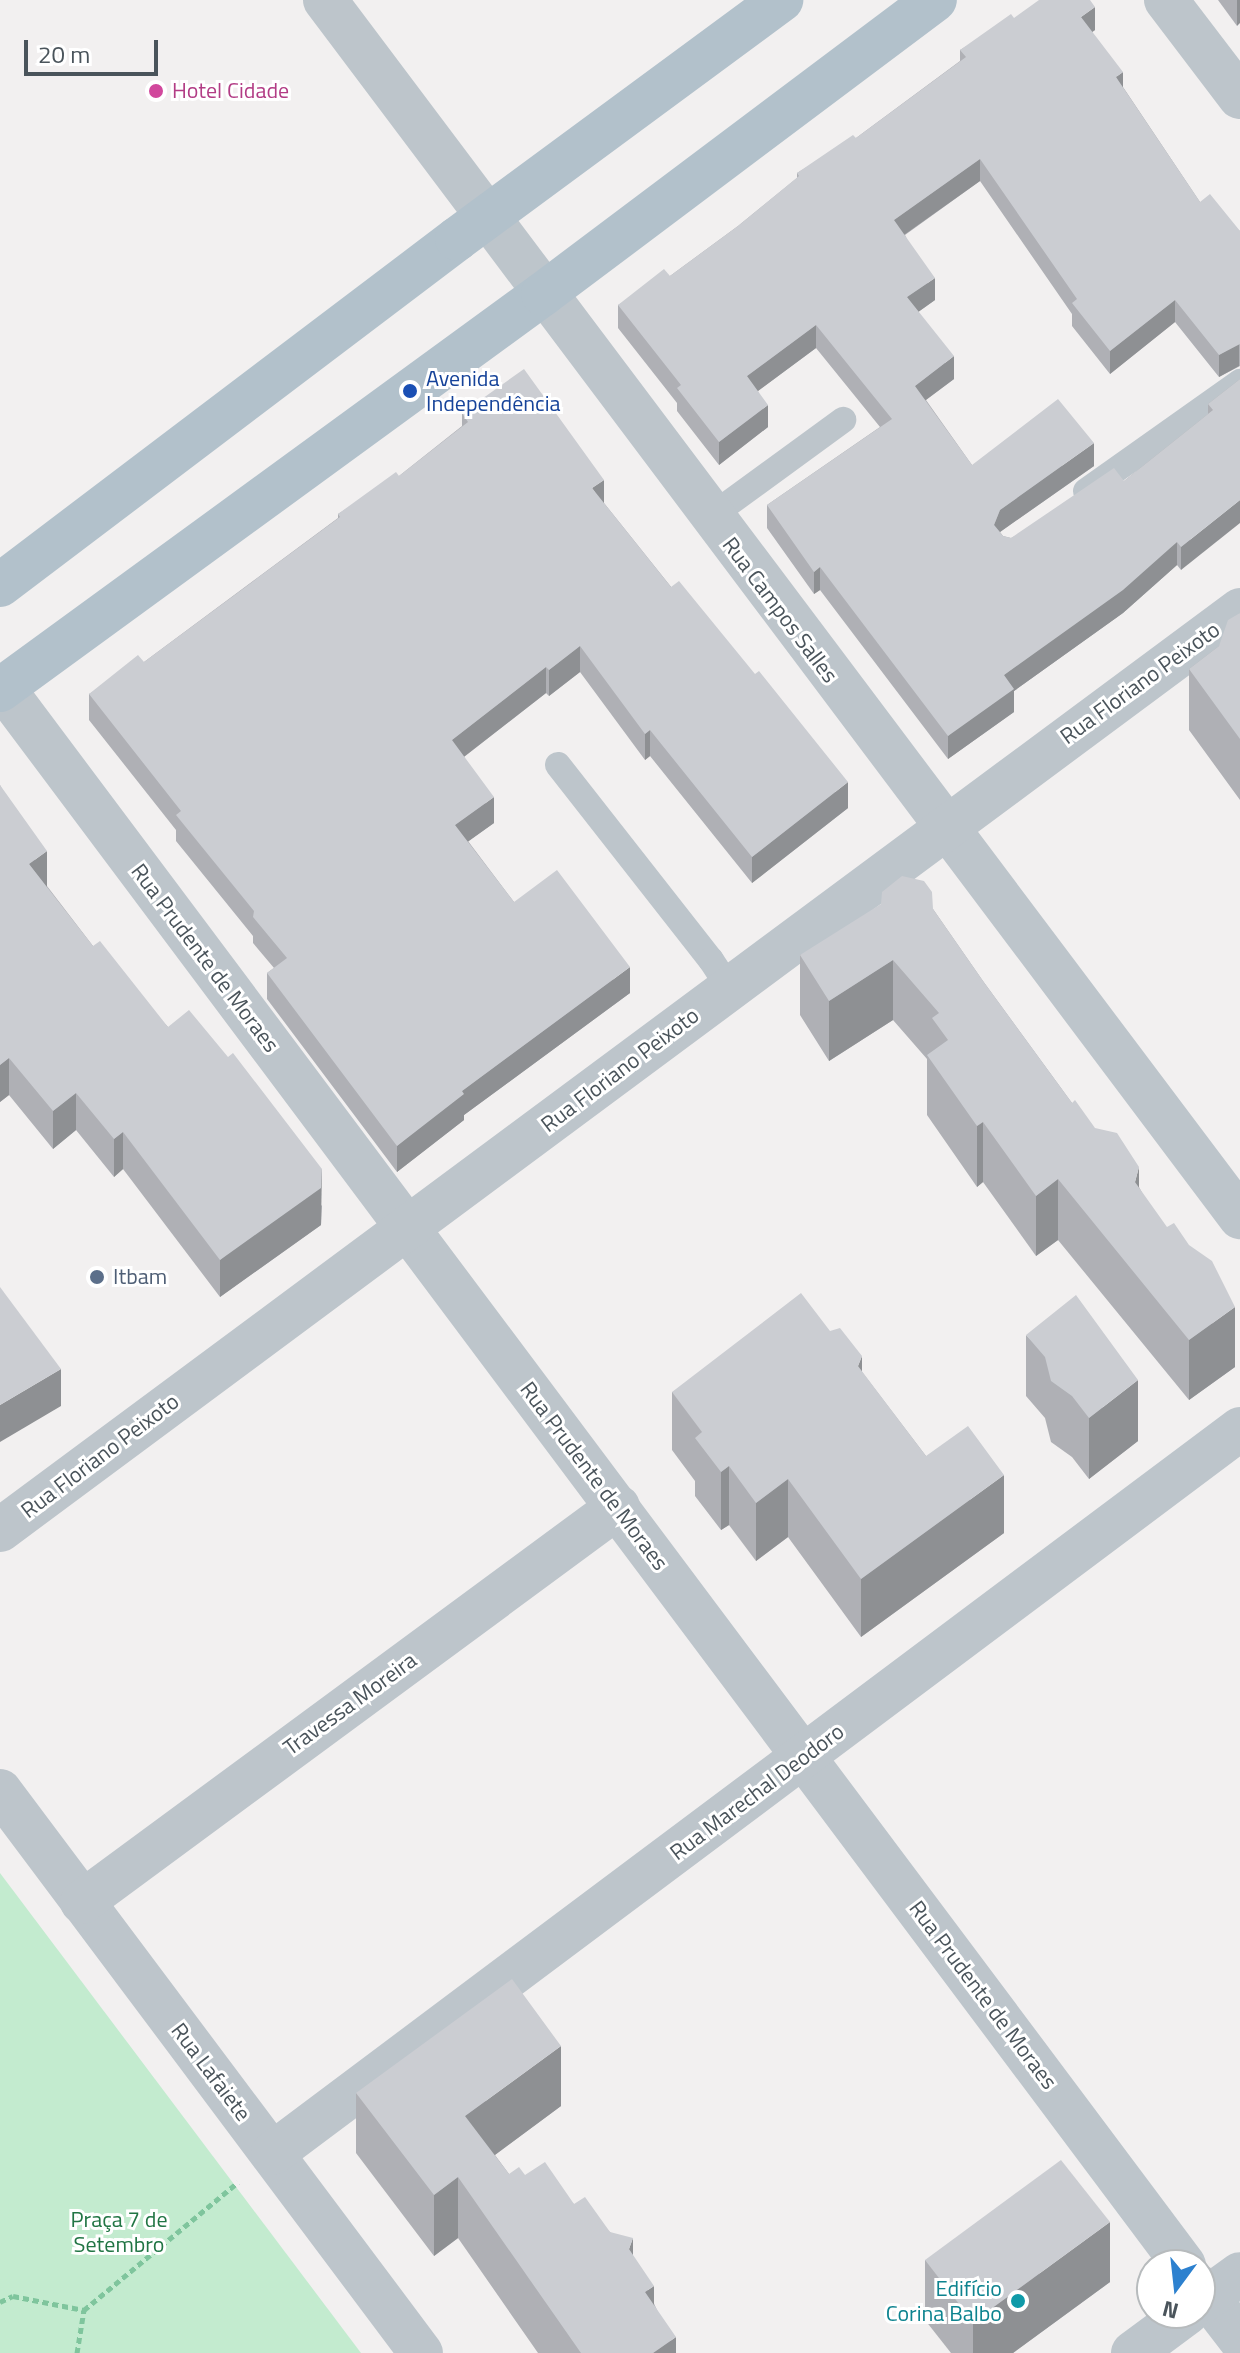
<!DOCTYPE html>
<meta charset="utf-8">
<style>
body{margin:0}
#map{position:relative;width:1240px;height:2353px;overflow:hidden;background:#f2f0f0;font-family:"Titillium Web",sans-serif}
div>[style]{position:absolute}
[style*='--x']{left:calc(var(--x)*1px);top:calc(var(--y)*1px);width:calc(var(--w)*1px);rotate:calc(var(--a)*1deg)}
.green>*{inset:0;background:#c3ebcf}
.path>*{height:5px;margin-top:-2.5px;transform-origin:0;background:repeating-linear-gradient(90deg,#7fc59d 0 6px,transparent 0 10px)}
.lane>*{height:26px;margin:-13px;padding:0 13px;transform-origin:13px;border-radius:13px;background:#bdc5cb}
.street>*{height:44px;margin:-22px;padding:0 22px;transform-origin:22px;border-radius:22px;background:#bdc5cb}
.primary>*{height:44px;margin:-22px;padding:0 22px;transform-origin:22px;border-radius:22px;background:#b2c1cb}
.wall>*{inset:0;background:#afb0b5}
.shaded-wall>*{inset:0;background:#8e9093}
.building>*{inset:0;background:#cbcdd2}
.dots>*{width:22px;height:22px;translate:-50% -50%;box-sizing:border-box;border:4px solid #fff;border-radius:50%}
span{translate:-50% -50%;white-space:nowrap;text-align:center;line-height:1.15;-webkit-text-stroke:6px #fff;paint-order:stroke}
.hotel-label{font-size:22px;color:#b23c85}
.left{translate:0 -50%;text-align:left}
.transit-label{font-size:22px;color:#164399}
.street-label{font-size:22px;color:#4a545b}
.service-label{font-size:22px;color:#4e5e75}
.park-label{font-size:22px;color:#217544}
.culture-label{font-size:22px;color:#0d838f}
.right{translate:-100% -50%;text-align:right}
.north{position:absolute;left:1136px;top:2249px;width:80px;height:80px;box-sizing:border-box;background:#fff;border:2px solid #b7bbbd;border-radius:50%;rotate:195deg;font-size:22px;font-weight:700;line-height:32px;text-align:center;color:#4a545b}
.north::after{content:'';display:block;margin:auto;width:28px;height:36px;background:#2d81cf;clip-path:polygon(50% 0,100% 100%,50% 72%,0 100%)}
.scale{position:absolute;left:24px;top:40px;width:134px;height:36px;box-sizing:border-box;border:4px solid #4a545b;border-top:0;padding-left:10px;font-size:24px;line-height:28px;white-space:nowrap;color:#4a545b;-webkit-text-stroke:6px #fff;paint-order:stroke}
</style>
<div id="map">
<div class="green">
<i style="clip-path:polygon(0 1873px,361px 2353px,0 2353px)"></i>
</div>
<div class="path">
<i style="--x:0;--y:2302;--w:14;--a:-25"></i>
<i style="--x:13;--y:2296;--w:72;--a:11.2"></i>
<i style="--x:84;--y:2310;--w:200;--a:-39.7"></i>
<i style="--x:77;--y:2353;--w:44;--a:-80.8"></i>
</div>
<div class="lane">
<i style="--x:1086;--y:491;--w:189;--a:-35.3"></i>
<i style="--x:710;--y:517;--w:165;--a:-36.1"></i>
<i style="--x:558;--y:765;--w:248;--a:51.9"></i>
<i style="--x:711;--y:960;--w:33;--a:57"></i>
</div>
<div class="street">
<i style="--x:325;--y:0;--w:1523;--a:53.06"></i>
<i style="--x:1166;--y:0;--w:122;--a:52.7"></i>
<i style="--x:3;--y:688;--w:1970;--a:53.17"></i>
<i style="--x:0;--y:1530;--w:1544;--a:-36.57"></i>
<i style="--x:0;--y:1791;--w:702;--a:53.16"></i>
<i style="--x:82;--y:1902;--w:666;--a:-36.39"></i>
<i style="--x:273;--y:2153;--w:1208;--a:-36.82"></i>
<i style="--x:1200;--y:2287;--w:66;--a:52.4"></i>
<i style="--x:1200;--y:2303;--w:49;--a:-35.9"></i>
<i style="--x:1133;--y:2353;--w:67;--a:-36.5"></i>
</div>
<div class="primary">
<i style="--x:0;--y:585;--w:573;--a:-37.13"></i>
<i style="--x:457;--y:239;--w:403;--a:-36.4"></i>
<i style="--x:0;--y:690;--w:672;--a:-36.1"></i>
<i style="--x:543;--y:294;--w:490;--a:-36.9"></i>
</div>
<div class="wall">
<i style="clip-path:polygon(1218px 0,1240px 0,1237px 26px)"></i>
<i style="clip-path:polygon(1014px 18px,1095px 30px,1092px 32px,1123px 87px,1200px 202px,1240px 231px,1240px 366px,1219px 377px,1175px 322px,1110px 374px,1072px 326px,1072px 314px,980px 181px,905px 235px,935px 300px,918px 312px,954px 379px,926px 400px,972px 465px,1094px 466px,1000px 532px,1003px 536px,1011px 538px,1124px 481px,1208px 414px,1208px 404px,1240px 379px,1181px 570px,1177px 565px,1123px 613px,1014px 691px,1014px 712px,948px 759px,820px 590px,814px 594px,767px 528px,767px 505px,880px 427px,816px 348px,758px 391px,768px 427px,719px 465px,677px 411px,677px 403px,618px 328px,618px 305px,670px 276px,738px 226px,797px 178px,797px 173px,856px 138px,960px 61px,960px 50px)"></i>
<i style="clip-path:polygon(462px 413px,604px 503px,848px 808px,752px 883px,650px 756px,645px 760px,580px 672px,549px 696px,546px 693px,464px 757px,494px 823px,468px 841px,514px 902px,630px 993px,464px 1115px,464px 1120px,397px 1172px,267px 999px,267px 973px,274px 968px,253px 943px,253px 936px,176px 841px,176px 830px,89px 720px,89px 694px,144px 662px,338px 518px,338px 514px,399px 476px,462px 426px)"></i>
<i style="clip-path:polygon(1240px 613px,1240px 800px,1189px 730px,1189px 669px,1219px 646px)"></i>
<i style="clip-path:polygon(0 785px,47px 886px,93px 946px,168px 1027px,322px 1206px,321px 1225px,220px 1297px,123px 1169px,114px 1177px,76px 1130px,53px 1149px,9px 1095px,0 1102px)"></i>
<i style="clip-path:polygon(933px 909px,983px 981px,1072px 1103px,1139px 1187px,1235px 1367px,1189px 1400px,1058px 1240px,1036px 1256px,983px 1182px,977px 1187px,927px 1115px,927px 1059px,893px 1020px,829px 1061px,800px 1015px,800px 955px)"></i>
<i style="clip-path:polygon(1026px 1335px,1138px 1441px,1089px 1479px,1072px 1457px,1051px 1442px,1045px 1418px,1026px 1396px)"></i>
<i style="clip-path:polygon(862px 1372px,926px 1456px,1004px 1533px,861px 1637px,788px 1537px,756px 1561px,729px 1525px,721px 1530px,695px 1496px,695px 1481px,672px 1450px,672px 1392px)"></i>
<i style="clip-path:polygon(356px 2093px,561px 2106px,495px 2155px,509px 2174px,525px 2175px,574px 2204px,610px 2232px,633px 2256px,676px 2353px,538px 2353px,458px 2238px,434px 2256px,356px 2153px)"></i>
<i style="clip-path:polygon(925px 2260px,1110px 2282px,1013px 2353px,951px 2353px,925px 2320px)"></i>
</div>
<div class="shaded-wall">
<i style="clip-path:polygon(1237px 0,1240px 0,1240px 23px,1237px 26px)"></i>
<i style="clip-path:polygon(1095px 7px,1095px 30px,1081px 40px,1081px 17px)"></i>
<i style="clip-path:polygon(1123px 72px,1123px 95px,1116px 77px)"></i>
<i style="clip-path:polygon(980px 159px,980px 181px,894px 242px,894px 220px)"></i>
<i style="clip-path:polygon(935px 278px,935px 300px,907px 320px,907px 297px)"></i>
<i style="clip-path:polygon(1175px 300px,1175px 322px,1110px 374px,1110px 351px)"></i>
<i style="clip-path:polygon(816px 325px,816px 348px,747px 399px,747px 376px)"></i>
<i style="clip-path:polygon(1239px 343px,1239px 366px,1219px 377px,1219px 355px)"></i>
<i style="clip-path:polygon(954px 356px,954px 379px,915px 408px,915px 386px)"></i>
<i style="clip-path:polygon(768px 405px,768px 427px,719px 465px,719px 442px)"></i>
<i style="clip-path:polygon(1094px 443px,1094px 466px,1000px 532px,994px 525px,1000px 510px)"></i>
<i style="clip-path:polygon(604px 480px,604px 506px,592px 488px)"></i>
<i style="clip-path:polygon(1240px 500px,1240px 523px,1181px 570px,1181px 547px)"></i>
<i style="clip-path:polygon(1177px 542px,1177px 565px,1123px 613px,1014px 691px,1014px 712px,948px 759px,948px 736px,1004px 675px)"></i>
<i style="clip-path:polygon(820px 567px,820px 590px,814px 594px,814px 572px)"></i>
<i style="clip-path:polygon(580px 646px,580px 672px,549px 696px,549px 670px)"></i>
<i style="clip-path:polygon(546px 667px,546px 693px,452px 766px,452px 740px)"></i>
<i style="clip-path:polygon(650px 730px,650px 756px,645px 760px,645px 734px)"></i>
<i style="clip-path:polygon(848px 782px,848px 808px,752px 883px,752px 857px)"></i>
<i style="clip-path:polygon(494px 797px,494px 823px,455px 851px,455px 825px)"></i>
<i style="clip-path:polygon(47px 851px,47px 888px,29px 864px)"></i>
<i style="clip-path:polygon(893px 960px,893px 1020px,829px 1061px,829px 1001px)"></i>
<i style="clip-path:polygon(630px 967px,630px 993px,464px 1115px,464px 1120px,397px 1172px,397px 1146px,462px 1091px)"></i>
<i style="clip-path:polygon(9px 1058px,9px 1095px,0 1102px,0 1065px)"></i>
<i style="clip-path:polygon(76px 1093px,76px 1130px,53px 1149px,53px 1111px)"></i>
<i style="clip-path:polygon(983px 1122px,983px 1182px,977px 1187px,977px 1126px)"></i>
<i style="clip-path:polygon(123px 1132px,123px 1169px,114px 1177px,114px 1139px)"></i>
<i style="clip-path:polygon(1139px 1167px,1139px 1228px,1135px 1182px)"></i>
<i style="clip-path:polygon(322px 1169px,321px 1225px,220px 1297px,220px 1260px)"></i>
<i style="clip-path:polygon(1058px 1179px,1058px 1240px,1036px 1256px,1036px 1196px)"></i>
<i style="clip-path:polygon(1235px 1307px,1235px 1367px,1189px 1400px,1189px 1340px)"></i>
<i style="clip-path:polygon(862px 1356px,862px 1414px,858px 1366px)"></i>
<i style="clip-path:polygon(61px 1369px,61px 1406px,0 1442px,0 1405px)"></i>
<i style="clip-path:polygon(1138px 1380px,1138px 1441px,1089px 1479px,1089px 1418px)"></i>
<i style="clip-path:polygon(729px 1466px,729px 1525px,721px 1530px,721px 1472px)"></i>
<i style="clip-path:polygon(1004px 1475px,1004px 1533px,861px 1637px,861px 1579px)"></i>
<i style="clip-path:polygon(788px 1479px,788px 1537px,756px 1561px,756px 1503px)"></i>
<i style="clip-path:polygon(561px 2046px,561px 2106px,465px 2177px,465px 2116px)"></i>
<i style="clip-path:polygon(458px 2177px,458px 2238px,434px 2256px,434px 2195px)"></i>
<i style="clip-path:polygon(1110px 2222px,1110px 2282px,1013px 2353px,973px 2353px,973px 2322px)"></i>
<i style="clip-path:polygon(633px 2238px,633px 2299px,629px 2249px)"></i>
<i style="clip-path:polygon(654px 2286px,654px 2347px,645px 2292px)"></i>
<i style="clip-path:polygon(676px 2337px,676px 2353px,653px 2353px)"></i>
</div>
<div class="building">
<i style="clip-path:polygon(1039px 0,1090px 0,1095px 7px,1081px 17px,1123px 72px,1116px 77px,1200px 202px,1210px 194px,1240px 231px,1240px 344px,1219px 355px,1175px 300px,1110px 351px,1072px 303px,1077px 299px,980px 159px,894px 220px,935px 278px,907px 297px,954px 356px,915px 386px,972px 465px,1058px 399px,1094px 443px,1000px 510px,994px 525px,1003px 536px,1011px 538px,1114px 468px,1124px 481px,1213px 410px,1208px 404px,1240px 379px,1240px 500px,1181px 547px,1177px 542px,1123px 590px,1004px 675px,1014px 689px,948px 736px,820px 567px,814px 572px,767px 505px,892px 419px,816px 325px,747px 376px,768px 405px,719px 442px,677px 388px,681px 385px,618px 305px,664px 269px,670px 276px,738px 226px,799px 176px,797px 173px,853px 135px,856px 138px,966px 57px,960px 50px,1011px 14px,1014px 18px)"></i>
<i style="clip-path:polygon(524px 369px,604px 480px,592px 488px,671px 587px,679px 581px,755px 674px,759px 671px,848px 782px,752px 857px,650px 730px,645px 734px,580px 646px,549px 670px,546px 667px,452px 740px,494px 797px,455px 825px,514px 902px,557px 870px,630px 967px,462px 1091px,464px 1094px,397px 1146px,267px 973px,287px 958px,253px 917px,254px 911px,176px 815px,181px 811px,89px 694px,138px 655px,144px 662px,340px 517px,338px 514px,396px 472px,399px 476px,468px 422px,462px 413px)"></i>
<i style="clip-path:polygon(1240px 613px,1240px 739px,1189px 669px,1219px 646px,1228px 620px)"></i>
<i style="clip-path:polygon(0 785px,47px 851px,29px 864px,93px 946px,100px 941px,168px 1027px,189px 1010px,228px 1057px,233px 1053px,322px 1169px,321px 1188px,220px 1260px,123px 1132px,114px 1139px,76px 1093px,53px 1111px,9px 1058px,0 1065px)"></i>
<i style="clip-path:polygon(902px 876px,924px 881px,932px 892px,933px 909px,983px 981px,1072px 1103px,1075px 1100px,1095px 1128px,1117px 1133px,1139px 1167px,1135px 1182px,1167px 1227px,1174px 1223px,1189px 1245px,1212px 1261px,1235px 1307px,1189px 1340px,1058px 1179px,1036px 1196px,983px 1122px,977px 1126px,927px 1055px,948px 1040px,932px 1018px,939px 1013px,893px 960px,829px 1001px,800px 955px,881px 904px,882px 892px)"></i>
<i style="clip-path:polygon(0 1287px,61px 1369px,0 1405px)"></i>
<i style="clip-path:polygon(801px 1293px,830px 1331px,840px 1328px,862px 1356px,858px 1366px,926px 1456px,968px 1426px,1004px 1475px,861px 1579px,788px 1479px,756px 1503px,729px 1466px,721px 1472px,695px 1438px,702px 1432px,672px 1392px)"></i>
<i style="clip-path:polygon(1076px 1295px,1138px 1380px,1089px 1418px,1072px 1396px,1051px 1381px,1045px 1357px,1026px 1335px)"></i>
<i style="clip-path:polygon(512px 1979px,561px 2046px,465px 2116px,509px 2174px,519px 2167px,525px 2175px,545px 2162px,574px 2204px,585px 2197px,610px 2232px,633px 2238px,629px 2249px,654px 2286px,645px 2292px,676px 2337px,653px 2353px,581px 2353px,458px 2177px,434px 2195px,356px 2093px)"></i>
<i style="clip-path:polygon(1061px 2160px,1110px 2222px,973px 2322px,925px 2260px)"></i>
</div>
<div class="dots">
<i style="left:156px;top:91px;background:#d1479c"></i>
<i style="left:410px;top:391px;background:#1a4fb4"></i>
<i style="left:97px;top:1277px;background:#5c6f8a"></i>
<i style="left:1018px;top:2301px;background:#0f9aa8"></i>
</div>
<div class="hotel-label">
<span class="left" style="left:172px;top:91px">Hotel Cidade</span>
</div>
<div class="transit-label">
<span class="left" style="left:426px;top:391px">Avenida<br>Independência</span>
</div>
<div class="street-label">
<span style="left:780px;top:610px;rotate:53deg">Rua Campos Salles</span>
<span style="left:1140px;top:683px;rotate:-36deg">Rua Floriano Peixoto</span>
<span style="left:205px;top:958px;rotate:53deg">Rua Prudente de Moraes</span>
<span style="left:620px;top:1070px;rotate:-37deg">Rua Floriano Peixoto</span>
<span style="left:100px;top:1456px;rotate:-37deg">Rua Floriano Peixoto</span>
<span style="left:594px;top:1476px;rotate:53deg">Rua Prudente de Moraes</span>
<span style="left:350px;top:1704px;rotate:-36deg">Travessa Moreira</span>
<span style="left:757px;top:1792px;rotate:-37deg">Rua Marechal Deodoro</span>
<span style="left:983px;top:1995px;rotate:53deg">Rua Prudente de Moraes</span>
<span style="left:211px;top:2072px;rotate:53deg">Rua Lafaiete</span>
</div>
<div class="service-label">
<span class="left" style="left:113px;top:1277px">Itbam</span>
</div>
<div class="park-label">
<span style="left:119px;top:2232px">Praça 7 de<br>Setembro</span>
</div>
<div class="culture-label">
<span class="right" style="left:1002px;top:2301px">Edifício<br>Corina Balbo</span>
</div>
<div class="north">N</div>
<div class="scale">20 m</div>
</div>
